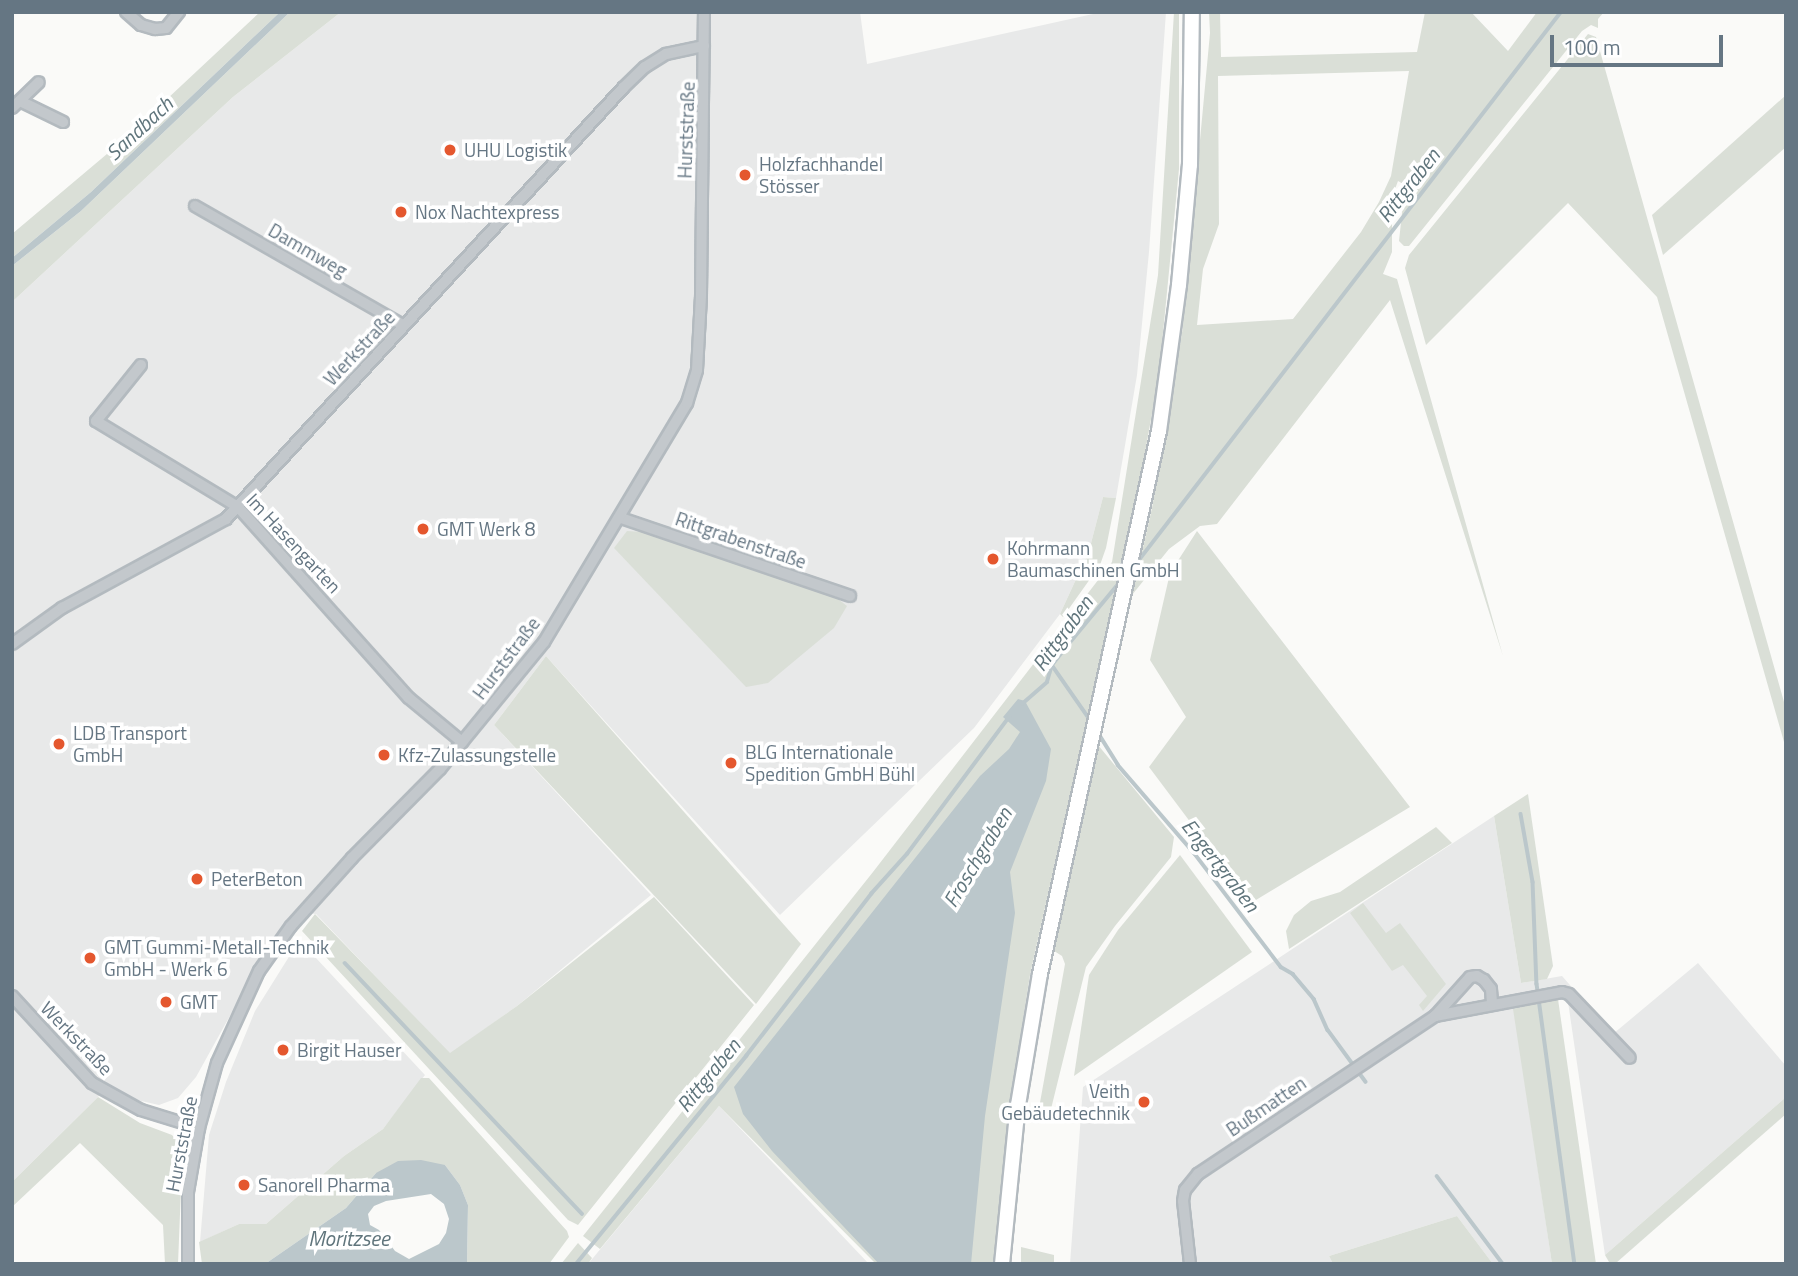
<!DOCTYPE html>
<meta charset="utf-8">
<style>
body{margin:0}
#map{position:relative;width:1798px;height:1276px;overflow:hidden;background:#fafaf8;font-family:"Titillium Web",sans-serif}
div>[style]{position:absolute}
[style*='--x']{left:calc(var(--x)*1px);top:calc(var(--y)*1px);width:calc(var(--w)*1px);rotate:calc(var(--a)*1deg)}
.built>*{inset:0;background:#e8e9e9}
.green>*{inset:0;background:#dadfd7}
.water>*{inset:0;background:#bbc7cb}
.stream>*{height:3.5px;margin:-1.75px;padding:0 1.75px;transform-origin:1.75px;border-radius:1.75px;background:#bbc7cb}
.roads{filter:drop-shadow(2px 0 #b3babf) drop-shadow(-2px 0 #b3babf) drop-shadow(0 2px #b3babf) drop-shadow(0 -2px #b3babf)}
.street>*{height:10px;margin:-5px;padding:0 5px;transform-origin:5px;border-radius:5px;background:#c3c8cc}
.secondary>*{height:14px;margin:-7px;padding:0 7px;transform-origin:7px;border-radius:7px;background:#fff}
.dots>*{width:19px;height:19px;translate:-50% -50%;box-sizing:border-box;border:4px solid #fff;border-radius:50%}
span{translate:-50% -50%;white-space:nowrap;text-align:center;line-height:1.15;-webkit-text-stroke:7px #fff;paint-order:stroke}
.street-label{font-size:19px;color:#657683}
.poi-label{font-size:19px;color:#657683}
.left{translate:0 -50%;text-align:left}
.right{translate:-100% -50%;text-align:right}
.water-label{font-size:21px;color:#60757c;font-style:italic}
.frame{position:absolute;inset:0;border:14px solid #657683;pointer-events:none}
.scale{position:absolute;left:1550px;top:35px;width:173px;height:32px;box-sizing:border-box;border:4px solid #657683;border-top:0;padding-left:9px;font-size:21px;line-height:24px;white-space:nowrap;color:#657683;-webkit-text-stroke:5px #fff;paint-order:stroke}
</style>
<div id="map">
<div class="built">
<i style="clip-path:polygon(341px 12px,860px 12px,867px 64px,1102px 12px,1166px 12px,1149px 252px,1137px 375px,1116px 498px,1103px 497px,1089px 551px,1060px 614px,974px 728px,780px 915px,546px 656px,494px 725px,651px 895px,517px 1006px,450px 1054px,316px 914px,294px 912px,262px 958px,196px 1077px,178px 1098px,159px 1105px,128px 1098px,108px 1087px,12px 1182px,12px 302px,233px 97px)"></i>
<i style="clip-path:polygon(1494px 816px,1521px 983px,1562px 976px,1613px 1034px,1698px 963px,1786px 1066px,1786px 1097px,1605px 1255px,1567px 995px,1514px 1009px,1552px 1264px,1493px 1264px,1457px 1216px,1329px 1256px,1333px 1264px,1070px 1264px,1083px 1087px)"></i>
<i style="clip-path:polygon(302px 943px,425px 1075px,383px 1129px,344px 1156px,266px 1224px,239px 1224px,200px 1242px,209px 1135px,226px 1082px,255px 1011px,297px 944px)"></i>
<i style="clip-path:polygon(719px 1106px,869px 1264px,588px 1264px)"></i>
</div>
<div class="green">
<i style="clip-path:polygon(260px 12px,280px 12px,91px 192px,12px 258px,12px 234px,120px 143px)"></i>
<i style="clip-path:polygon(290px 12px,341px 12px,233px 97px,12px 302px,12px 266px,81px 211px)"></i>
<i style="clip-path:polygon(1174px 12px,1179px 12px,1179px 169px,1159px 374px,1140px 481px,1030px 975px,1011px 1096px,993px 1264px,876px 1264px,719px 1106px,600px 1249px,583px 1236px,873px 872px,1112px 562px,1158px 275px)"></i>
<i style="clip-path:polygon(evenodd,1209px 12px,1220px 12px,1221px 57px,1417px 52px,1425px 12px,1471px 12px,1508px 51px,1537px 12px,1604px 12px,1598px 19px,1598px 28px,1591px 25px,1582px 31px,1409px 246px,1404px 246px,1399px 241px,1405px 185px,1398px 181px,1392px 197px,1392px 252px,1383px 274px,1397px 279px,1503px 656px,1390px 300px,1217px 524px,1200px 526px,1169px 549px,1132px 595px,1152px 508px,1182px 333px,1210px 33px,1209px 12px,1409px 71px,1391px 176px,1379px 202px,1361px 232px,1293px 319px,1197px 325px,1203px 269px,1219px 224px,1218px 76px,1409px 71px)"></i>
<i style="clip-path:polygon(1588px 34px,1596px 37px,1786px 709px,1786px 749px,1657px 297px,1568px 203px,1426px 345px,1405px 268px,1409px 255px)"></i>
<i style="clip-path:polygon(1786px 95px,1786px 147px,1663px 255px,1652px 215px)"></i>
<i style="clip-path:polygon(1103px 497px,1116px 498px,1106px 548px,1100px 565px,1063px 617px,1060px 614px,1089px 551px)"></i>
<i style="clip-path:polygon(627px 531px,642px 532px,838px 599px,847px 606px,834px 628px,768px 683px,746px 687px,614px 548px)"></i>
<i style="clip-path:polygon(1197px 531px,1410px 807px,1251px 903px,1149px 767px,1186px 717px,1150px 660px,1170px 573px)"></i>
<i style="clip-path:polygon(546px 656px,801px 944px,756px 1004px,494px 725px)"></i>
<i style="clip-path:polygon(1098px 745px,1174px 837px,1171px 857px,1115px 926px,1086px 967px,1051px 1109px,1039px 1108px,1065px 964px,1062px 956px,1051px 949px)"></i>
<i style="clip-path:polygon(1528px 794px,1553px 966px,1547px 979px,1521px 983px,1494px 816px)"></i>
<i style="clip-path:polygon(1436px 827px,1452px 843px,1289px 949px,1286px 931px,1294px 915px,1311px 901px,1340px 892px)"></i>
<i style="clip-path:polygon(1180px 855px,1252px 952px,1074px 1076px,1089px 975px,1118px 930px)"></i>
<i style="clip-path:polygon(654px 897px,754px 1005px,578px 1225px,568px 1220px,302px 931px,315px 914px,450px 1053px,517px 1006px)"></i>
<i style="clip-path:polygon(1363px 903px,1386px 933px,1400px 923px,1446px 984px,1423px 1011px,1419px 1005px,1427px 996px,1403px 965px,1392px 971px,1350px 913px)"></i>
<i style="clip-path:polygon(1558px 999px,1596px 1264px,1552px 1264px,1513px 1009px)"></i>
<i style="clip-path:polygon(421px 1078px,429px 1078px,567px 1231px,569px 1237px,549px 1264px,467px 1264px,468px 1205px,460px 1185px,445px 1165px,376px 1173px,346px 1208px,265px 1264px,202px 1264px,199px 1242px,239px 1224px,266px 1224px,344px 1156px,383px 1129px)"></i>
<i style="clip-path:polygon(98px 1097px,140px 1123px,172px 1135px,178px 1142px,182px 1164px,178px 1264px,165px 1264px,163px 1225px,80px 1143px,12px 1207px,12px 1182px)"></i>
<i style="clip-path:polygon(1786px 1097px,1786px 1114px,1616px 1263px,1609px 1262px,1605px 1255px)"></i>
<i style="clip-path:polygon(1457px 1216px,1493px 1264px,1333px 1264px,1329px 1256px)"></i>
<i style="clip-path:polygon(578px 1243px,592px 1258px,588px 1264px,561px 1264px)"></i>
<i style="clip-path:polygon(1021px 1247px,1054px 1255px,1054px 1264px,1021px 1264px)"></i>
</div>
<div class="water">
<i style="clip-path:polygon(280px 12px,290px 12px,81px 211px,12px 266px,12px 258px,91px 192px)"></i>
<i style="clip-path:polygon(1018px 699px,1025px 701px,1051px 749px,1046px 781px,1010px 872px,1015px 913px,985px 1116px,971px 1264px,879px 1264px,772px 1151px,743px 1114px,734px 1087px,980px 776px,1009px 749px,1020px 732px,1003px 717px)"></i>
<i style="clip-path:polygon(evenodd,421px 1160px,445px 1165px,460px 1185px,468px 1205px,467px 1264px,265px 1264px,346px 1208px,376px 1173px,398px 1161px,421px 1160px,431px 1194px,444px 1204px,449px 1219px,446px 1233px,439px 1244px,409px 1259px,395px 1251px,379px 1230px,370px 1225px,368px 1214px,374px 1206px,386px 1201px,431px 1194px)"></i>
</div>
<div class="stream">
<i style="--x:1136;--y:564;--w:697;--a:-52.41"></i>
<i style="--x:1052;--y:665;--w:68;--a:55.1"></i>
<i style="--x:1022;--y:704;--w:33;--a:-41"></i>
<i style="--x:1047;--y:682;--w:18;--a:-74"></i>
<i style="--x:1052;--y:665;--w:16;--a:-52"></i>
<i style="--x:1062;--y:652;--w:89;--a:-50.4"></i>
<i style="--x:1099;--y:734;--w:36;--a:58"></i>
<i style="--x:1118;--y:765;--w:118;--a:49.1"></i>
<i style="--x:1195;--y:854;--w:142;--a:52.7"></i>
<i style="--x:1281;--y:967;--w:14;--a:30"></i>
<i style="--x:1293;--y:974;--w:33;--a:50"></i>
<i style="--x:1314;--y:999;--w:34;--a:66"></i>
<i style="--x:1328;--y:1030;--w:64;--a:53.8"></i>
<i style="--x:1521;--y:814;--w:69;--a:80"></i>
<i style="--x:1533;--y:882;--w:102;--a:87.8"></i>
<i style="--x:1537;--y:984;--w:283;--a:82.3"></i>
<i style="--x:345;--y:963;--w:345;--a:46.6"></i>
<i style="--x:1437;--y:1176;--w:110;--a:53.1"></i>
<i style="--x:576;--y:1264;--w:269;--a:-50.7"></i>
<i style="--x:746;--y:1056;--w:205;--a:-52.3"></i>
<i style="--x:871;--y:894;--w:54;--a:-48"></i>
<i style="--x:907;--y:854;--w:171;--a:-53.3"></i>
</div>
<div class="roads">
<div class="street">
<i style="--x:126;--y:12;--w:20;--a:41"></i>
<i style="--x:141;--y:25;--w:15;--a:16"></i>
<i style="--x:155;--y:29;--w:11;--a:-5"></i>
<i style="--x:166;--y:28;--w:21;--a:-51"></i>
<i style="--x:20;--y:101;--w:48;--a:26"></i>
<i style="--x:12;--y:108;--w:37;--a:-44"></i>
<i style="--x:195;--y:206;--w:240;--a:29.8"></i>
<i style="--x:141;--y:365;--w:72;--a:128.8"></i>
<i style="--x:96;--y:421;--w:166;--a:31.2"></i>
<i style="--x:238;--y:507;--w:256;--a:48.2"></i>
<i style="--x:409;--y:698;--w:69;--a:39.7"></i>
<i style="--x:621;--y:518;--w:242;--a:18.8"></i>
<i style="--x:12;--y:644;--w:62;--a:-35.8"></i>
<i style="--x:62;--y:608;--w:187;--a:-28.5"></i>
<i style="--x:226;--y:519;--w:586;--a:-47.35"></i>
<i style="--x:623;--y:88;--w:30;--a:-44"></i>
<i style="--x:645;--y:67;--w:25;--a:-32"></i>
<i style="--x:666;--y:54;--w:39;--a:-12"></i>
<i style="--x:12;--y:996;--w:118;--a:47.4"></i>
<i style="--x:92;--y:1083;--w:56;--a:28.9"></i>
<i style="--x:141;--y:1110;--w:61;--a:17.2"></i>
<i style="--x:1435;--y:1016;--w:129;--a:-10.7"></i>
<i style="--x:1562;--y:992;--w:7;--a:16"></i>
<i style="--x:1569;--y:994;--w:88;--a:46.4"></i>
<i style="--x:188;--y:1264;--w:72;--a:-90"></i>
<i style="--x:188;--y:1192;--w:65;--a:-80.2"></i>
<i style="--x:199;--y:1128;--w:67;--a:-74.5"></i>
<i style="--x:217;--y:1063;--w:101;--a:-65.5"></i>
<i style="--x:259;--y:971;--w:55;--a:-54.6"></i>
<i style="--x:291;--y:926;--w:91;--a:-48.1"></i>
<i style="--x:352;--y:858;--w:125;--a:-45.3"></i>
<i style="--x:440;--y:769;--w:164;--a:-50.7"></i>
<i style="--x:544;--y:642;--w:279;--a:-59.1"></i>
<i style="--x:687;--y:403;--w:34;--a:-73"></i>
<i style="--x:697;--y:370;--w:75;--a:-86.9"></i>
<i style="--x:701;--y:295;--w:283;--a:-89.4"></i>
<i style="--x:1190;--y:1264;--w:63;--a:-96.3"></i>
<i style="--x:1183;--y:1201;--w:11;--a:-80"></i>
<i style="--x:1185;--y:1190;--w:21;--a:-51"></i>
<i style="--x:1198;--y:1174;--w:285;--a:-33.7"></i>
<i style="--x:1435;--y:1016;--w:52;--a:-48.1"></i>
<i style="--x:1470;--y:977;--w:7;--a:-8"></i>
<i style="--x:1477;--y:976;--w:8;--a:30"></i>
<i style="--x:1484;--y:980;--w:11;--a:52"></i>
<i style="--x:1491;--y:989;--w:15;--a:86"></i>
</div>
<div class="secondary">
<i style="--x:1002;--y:1264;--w:160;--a:-84.3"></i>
<i style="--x:1018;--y:1105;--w:133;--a:-80.5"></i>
<i style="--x:1040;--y:974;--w:556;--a:-77.64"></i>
<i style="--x:1159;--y:431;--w:147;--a:-82.2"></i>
<i style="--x:1179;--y:285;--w:121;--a:-84.8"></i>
<i style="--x:1190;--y:165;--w:153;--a:-89.3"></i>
</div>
</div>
<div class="dots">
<i style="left:450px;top:150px;background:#e4572e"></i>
<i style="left:745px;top:175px;background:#e4572e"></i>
<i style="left:401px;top:212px;background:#e4572e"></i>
<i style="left:423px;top:529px;background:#e4572e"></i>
<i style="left:993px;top:559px;background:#e4572e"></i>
<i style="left:59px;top:744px;background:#e4572e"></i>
<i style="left:384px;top:755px;background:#e4572e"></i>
<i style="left:731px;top:763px;background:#e4572e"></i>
<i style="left:197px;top:879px;background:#e4572e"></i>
<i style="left:90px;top:958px;background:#e4572e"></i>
<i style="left:166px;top:1002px;background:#e4572e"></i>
<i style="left:283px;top:1050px;background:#e4572e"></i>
<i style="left:1144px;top:1102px;background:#e4572e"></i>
<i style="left:244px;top:1185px;background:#e4572e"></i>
</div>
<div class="street-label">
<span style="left:686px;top:130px;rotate:-88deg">Hurststraße</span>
<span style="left:308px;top:250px;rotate:30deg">Dammweg</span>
<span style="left:359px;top:348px;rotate:-47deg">Werkstraße</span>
<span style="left:741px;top:540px;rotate:19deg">Rittgrabenstraße</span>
<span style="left:294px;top:543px;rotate:47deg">Im Hasengarten</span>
<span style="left:506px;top:658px;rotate:-53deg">Hurststraße</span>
<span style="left:77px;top:1038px;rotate:46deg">Werkstraße</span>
<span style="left:1266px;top:1106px;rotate:-34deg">Bußmatten</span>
<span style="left:181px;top:1144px;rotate:-79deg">Hurststraße</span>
</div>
<div class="poi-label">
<span class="left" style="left:464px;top:150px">UHU Logistik</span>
<span class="left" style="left:759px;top:175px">Holzfachhandel<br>Stösser</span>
<span class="left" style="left:415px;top:212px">Nox Nachtexpress</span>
<span class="left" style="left:437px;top:529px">GMT Werk 8</span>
<span class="left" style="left:1007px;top:559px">Kohrmann<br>Baumaschinen GmbH</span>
<span class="left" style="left:73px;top:744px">LDB Transport<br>GmbH</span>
<span class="left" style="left:745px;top:763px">BLG Internationale<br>Spedition GmbH Bühl</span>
<span class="left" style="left:398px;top:755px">Kfz-Zulassungstelle</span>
<span class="left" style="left:211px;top:879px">PeterBeton</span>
<span class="left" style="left:104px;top:958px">GMT Gummi-Metall-Technik<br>GmbH - Werk 6</span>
<span class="left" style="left:180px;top:1002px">GMT</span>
<span class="left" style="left:297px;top:1050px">Birgit Hauser</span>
<span class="right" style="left:1130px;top:1102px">Veith<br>Gebäudetechnik</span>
<span class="left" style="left:258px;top:1185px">Sanorell Pharma</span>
</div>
<div class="water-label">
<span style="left:139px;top:128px;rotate:-43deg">Sandbach</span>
<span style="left:1408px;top:185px;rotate:-52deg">Rittgraben</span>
<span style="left:1062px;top:633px;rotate:-54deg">Rittgraben</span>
<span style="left:977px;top:857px;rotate:-59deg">Froschgraben</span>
<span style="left:1221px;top:865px;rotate:52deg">Engertgraben</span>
<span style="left:708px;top:1075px;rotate:-51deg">Rittgraben</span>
<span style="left:349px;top:1238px">Moritzsee</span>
</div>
<div class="frame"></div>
<div class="scale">100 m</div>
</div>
